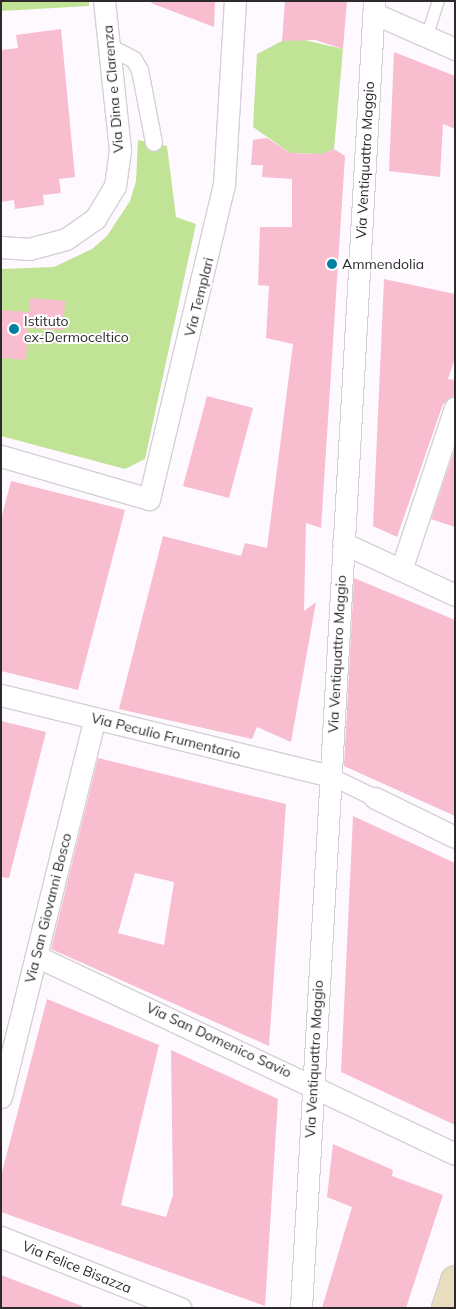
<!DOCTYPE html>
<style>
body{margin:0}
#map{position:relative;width:456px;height:1309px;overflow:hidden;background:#fef9ff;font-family:Mulish,sans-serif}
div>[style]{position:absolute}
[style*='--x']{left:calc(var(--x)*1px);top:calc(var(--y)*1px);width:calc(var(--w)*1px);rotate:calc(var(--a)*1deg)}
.green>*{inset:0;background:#c1e395}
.building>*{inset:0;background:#f8bed0}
.roads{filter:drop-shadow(1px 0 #d5d0d6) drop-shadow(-1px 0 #d5d0d6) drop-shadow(0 1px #d5d0d6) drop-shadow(0 -1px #d5d0d6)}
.service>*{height:11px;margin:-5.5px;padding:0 5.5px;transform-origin:5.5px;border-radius:5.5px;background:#fff}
.pedestrian>*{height:16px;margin:-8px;padding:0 8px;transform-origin:8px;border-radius:8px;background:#fff}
.minor>*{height:21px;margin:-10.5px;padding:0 10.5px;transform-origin:10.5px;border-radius:10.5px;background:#fff}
.secondary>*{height:28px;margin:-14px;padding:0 14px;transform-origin:14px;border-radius:14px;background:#e8ddbd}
.dots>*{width:14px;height:14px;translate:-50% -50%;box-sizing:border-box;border:2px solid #fff;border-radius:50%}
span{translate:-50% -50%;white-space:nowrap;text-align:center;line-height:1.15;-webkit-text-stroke:4px #fff;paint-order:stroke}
.street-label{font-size:14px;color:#2c2a2c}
.poi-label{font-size:14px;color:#2c2a2c}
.left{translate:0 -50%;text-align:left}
.frame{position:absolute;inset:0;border:2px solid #2c2a2c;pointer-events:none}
</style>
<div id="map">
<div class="green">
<i style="clip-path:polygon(1px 1px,89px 1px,89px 6px,1px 11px)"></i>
<i style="clip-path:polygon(300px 39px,343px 49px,334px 149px,322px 154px,290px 153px,253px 127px,257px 54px,282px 41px)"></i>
<i style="clip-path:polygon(138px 140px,167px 146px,176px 217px,196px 224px,145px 459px,125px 469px,1px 436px,1px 269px,54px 267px,92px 249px,107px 236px,130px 201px,136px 181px)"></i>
</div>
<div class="building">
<i style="clip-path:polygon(215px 1px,214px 27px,151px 3px,152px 1px)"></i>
<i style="clip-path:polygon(285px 1px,347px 1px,343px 49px,315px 40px,282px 41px)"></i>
<i style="clip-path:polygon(61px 29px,75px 177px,59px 179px,61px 193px,43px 195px,44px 205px,15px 209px,14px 200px,1px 202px,1px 50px,18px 48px,16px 35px)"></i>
<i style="clip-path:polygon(394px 52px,455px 76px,455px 129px,443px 124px,440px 177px,389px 171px)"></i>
<i style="clip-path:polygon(267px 138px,290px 153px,322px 154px,334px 149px,345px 156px,321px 528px,306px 523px,304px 611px,316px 602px,291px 742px,257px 727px,252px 739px,119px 709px,163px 536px,241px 556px,245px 543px,267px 548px,293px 344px,266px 338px,269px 286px,258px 285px,260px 227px,292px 227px,292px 179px,262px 177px,263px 165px,251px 165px,253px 140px)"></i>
<i style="clip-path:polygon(384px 279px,455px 294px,455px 358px,448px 379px,455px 380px,455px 396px,443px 404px,397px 537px,373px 526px)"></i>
<i style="clip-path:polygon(30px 298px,65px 301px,63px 330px,28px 328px)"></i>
<i style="clip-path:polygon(1px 310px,29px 312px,26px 360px,1px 358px)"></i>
<i style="clip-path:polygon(207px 396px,253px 408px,229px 498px,183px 486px)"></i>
<i style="clip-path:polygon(455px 448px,455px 527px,431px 519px)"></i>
<i style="clip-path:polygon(11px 481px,125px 510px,78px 690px,1px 671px,1px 519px)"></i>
<i style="clip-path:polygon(354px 578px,455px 620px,455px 816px,344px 766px)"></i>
<i style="clip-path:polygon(1px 721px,46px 732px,9px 878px,1px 877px)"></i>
<i style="clip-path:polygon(evenodd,98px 758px,286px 804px,269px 1046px,51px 949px,98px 758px,135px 873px,174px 882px,164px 945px,118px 933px,135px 873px)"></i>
<i style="clip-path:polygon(353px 816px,455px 863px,455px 1125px,341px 1072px)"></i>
<i style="clip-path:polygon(47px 999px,159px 1045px,121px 1205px,166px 1217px,173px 1195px,171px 1050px,278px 1099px,265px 1306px,1px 1212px,1px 1176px)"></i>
<i style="clip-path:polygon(333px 1144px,393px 1170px,392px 1176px,443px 1195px,406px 1308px,322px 1308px,352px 1207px,327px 1197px)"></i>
<i style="clip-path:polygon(1px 1275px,82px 1306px,82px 1308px,1px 1308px)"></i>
</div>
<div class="roads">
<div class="service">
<i style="--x:426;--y:37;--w:38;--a:-72"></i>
</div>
<div class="pedestrian">
<i style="--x:109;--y:47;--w:28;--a:27"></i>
<i style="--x:134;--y:60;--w:12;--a:59"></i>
<i style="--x:140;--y:70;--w:74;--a:79.1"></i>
<i style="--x:330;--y:776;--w:50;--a:26.1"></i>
</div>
<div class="minor">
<i style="--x:373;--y:13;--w:90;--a:23.7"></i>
<i style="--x:1;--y:247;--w:28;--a:4"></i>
<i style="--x:29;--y:249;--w:38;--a:-15"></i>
<i style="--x:66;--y:239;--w:35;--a:-35"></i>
<i style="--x:95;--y:219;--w:39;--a:-59"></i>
<i style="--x:115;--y:186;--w:36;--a:-82"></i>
<i style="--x:120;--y:150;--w:150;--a:-96.1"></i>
<i style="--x:1;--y:456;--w:154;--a:16.2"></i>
<i style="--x:149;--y:499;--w:323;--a:-76.6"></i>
<i style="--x:224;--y:185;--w:184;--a:-86.6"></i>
<i style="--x:343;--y:543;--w:123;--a:24.9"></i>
<i style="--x:401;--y:570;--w:171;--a:-71.6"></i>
<i style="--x:1;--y:695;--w:339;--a:13.8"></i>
<i style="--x:375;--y:798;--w:89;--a:26"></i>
<i style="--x:36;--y:956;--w:463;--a:25.3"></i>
<i style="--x:1;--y:1097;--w:390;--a:-76.1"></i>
<i style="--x:1;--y:1237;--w:193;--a:21.6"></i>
<i style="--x:301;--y:1308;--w:1309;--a:-86.8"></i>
</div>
<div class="secondary">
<i style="--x:446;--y:1308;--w:29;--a:-72"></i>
</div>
</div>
<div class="dots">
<i style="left:332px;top:264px;background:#007fa4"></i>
<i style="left:14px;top:329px;background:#007fa4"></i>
</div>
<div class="street-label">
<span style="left:113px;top:89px;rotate:-95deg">Via Dina e Clarenza</span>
<span style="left:365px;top:160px;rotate:-87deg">Via Ventiquattro Maggio</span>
<span style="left:199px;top:297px;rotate:-76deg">Via Templari</span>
<span style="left:337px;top:654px;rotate:-87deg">Via Ventiquattro Maggio</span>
<span style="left:166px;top:736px;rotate:14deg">Via Peculio Frumentario</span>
<span style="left:48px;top:908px;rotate:-76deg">Via San Giovanni Bosco</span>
<span style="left:219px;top:1040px;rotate:25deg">Via San Domenico Savio</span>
<span style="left:314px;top:1059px;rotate:-87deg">Via Ventiquattro Maggio</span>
<span style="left:77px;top:1267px;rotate:22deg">Via Felice Bisazza</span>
</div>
<div class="poi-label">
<span class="left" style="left:342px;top:264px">Ammendolia</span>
<span class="left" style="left:24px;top:329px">Istituto<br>ex-Dermoceltico</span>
</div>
<div class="frame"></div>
</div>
